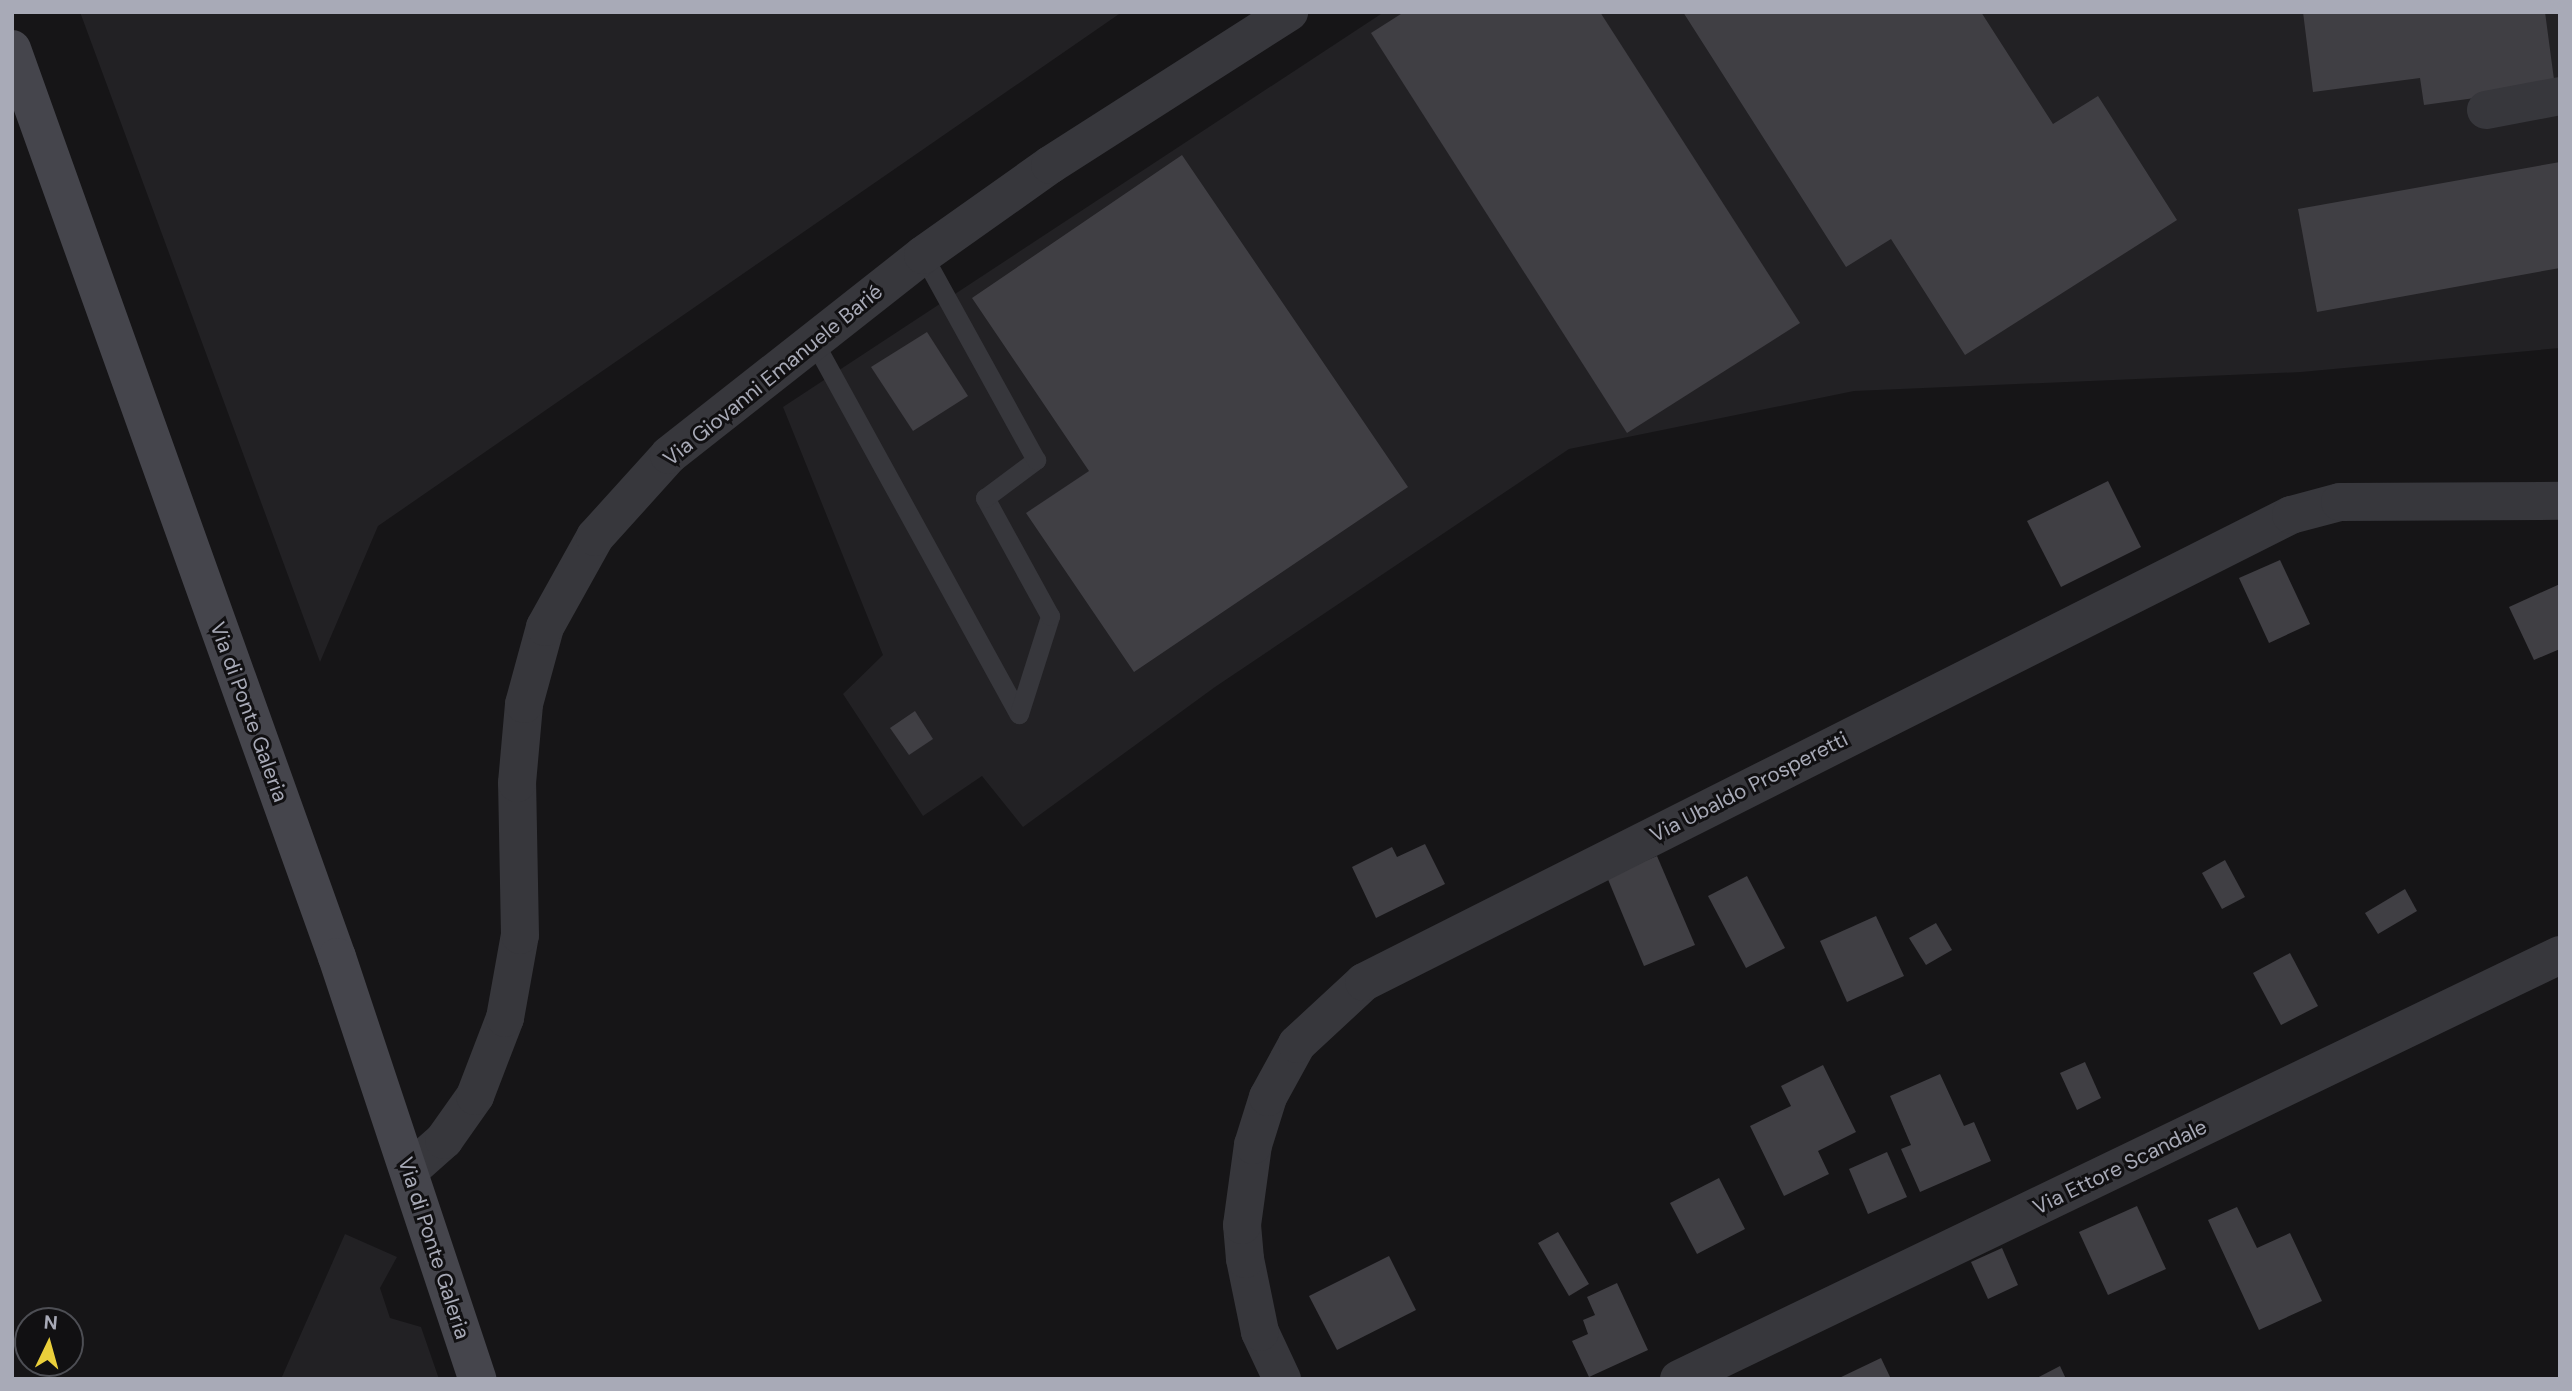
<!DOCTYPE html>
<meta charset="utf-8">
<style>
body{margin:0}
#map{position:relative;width:2572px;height:1391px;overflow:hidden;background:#161517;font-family:"DM Sans",sans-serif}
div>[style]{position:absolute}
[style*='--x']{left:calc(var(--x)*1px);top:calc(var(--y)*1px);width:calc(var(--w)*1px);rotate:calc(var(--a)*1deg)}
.built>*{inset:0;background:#222124}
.building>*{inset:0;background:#403f44}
.service>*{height:19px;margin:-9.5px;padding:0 9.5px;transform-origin:9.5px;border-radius:9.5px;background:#37373c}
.minor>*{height:38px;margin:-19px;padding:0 19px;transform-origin:19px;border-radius:19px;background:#37373c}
.secondary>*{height:38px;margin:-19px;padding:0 19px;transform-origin:19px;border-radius:19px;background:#45454c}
span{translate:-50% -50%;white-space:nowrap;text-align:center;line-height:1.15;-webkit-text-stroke:6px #111012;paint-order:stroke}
.street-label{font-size:21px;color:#a8aab7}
.frame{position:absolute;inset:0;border:14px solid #a8aab7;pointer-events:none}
.north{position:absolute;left:14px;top:1307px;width:70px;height:70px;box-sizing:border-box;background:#111012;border:2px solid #4d4e54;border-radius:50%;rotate:5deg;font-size:19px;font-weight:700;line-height:28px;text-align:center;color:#a8aab7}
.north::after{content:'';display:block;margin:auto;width:24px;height:32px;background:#eacf3b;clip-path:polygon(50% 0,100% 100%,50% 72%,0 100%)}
</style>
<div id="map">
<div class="built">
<i style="clip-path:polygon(80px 12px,1122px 12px,378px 526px,320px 662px)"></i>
<i style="clip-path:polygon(1384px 12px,2560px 12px,2560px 348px,2301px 372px,1854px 391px,1569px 449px,1215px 687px,1023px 827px,982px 776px,923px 816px,843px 694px,883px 655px,783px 407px)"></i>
<i style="clip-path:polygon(345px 1234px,397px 1257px,380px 1288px,390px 1318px,421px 1327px,439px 1379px,281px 1379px)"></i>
</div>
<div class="building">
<i style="clip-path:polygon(1404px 12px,1600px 12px,1800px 323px,1627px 433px,1371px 33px)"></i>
<i style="clip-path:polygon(1683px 12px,1981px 12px,2053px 124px,2098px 96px,2177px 220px,1965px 355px,1891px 239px,1846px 267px)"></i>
<i style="clip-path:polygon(2303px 12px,2545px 12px,2555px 87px,2424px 105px,2420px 78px,2313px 92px)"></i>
<i style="clip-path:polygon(1182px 155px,1408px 487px,1134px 672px,1026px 513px,1089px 471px,972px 298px)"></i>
<i style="clip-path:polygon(2560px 162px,2560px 268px,2317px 312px,2298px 209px)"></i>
<i style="clip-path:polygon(927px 332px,968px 396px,913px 431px,871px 367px)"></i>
<i style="clip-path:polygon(2108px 481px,2141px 547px,2061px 587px,2027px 521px)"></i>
<i style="clip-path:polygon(2280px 560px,2310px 624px,2269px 643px,2239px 578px)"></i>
<i style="clip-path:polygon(2560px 584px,2560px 649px,2534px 660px,2509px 607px)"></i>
<i style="clip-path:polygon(915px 711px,933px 739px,909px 755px,890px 728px)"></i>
<i style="clip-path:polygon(1425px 844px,1445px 884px,1376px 918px,1352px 867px,1392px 847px,1397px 857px)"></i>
<i style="clip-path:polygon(1657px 856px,1695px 945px,1644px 966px,1607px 877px)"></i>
<i style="clip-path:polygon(2225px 860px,2245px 897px,2222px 909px,2202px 873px)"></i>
<i style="clip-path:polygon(1747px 876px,1785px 948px,1746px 968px,1708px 896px)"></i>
<i style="clip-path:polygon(2405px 889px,2417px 911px,2378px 934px,2365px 913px)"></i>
<i style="clip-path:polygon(1876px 916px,1904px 976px,1847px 1002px,1820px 941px)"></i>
<i style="clip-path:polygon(1936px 923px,1952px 950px,1926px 965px,1909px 938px)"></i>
<i style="clip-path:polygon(2290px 953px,2318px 1006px,2281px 1025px,2253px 973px)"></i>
<i style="clip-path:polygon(2085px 1062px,2101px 1098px,2077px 1110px,2060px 1073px)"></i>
<i style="clip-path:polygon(1823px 1065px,1856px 1132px,1818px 1151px,1829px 1174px,1784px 1196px,1750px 1126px,1791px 1106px,1781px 1086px)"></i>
<i style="clip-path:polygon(1940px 1074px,1964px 1126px,1974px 1122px,1991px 1161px,1920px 1192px,1901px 1149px,1911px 1145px,1890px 1096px)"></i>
<i style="clip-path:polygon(1887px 1152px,1907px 1197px,1868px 1214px,1849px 1169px)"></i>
<i style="clip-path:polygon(1719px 1178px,1745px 1229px,1697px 1254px,1670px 1203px)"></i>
<i style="clip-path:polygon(2137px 1206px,2166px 1269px,2108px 1295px,2079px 1232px)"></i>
<i style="clip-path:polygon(2237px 1207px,2257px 1248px,2290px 1233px,2322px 1301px,2259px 1330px,2208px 1220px)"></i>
<i style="clip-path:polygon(1558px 1232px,1589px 1284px,1569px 1296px,1538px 1243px)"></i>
<i style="clip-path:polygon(2002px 1248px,2018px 1285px,1988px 1299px,1971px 1262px)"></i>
<i style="clip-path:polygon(1389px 1256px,1416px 1310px,1337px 1350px,1309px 1296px)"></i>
<i style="clip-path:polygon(1617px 1283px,1648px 1350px,1589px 1377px,1572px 1341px,1588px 1334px,1583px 1320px,1595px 1315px,1587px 1297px)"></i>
<i style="clip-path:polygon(1881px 1358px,1891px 1379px,1837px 1379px)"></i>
<i style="clip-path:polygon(2060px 1366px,2066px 1379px,2035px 1379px)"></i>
</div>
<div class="service">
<i style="--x:813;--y:340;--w:427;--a:61.2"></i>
<i style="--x:1019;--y:714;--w:103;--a:-72.4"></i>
<i style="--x:1050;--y:616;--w:135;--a:-118.8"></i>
<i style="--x:985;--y:498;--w:64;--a:-36.7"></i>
<i style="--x:1036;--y:460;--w:234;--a:-118.9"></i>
</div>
<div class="minor">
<i style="--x:2486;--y:110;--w:75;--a:-10.7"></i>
<i style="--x:409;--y:1171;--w:47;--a:-41.5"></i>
<i style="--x:444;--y:1140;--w:54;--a:-54.8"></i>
<i style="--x:475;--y:1096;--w:84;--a:-69"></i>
<i style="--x:505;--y:1018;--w:84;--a:-79.8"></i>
<i style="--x:520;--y:935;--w:152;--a:-91.1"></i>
<i style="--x:517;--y:783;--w:79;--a:-84.9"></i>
<i style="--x:524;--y:704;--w:80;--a:-74.7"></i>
<i style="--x:545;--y:627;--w:103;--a:-60.9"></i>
<i style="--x:595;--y:537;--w:110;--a:-47.9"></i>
<i style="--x:669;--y:455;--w:323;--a:-38.2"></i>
<i style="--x:923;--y:255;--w:156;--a:-35.3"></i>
<i style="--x:1050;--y:165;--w:284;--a:-32.6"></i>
<i style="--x:1282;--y:1379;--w:52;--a:-115.1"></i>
<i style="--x:1260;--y:1332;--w:75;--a:-101.6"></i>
<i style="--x:1245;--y:1259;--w:34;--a:-95"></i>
<i style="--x:1242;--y:1225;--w:81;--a:-82.2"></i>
<i style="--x:1253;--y:1145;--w:50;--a:-72.6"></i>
<i style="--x:1268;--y:1097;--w:60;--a:-61.3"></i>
<i style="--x:1297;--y:1044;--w:91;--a:-42.8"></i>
<i style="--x:1364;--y:982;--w:1038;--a:-26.74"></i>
<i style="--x:2291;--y:515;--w:51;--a:-14.9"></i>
<i style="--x:2340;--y:502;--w:220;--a:-0.3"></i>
<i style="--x:1679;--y:1379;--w:978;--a:-25.7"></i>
</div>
<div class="secondary">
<i style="--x:12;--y:49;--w:964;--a:70.31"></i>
<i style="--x:337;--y:957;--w:445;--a:71.6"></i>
</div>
<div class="street-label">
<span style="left:773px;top:375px;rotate:-39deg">Via Giovanni Emanuele Barié</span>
<span style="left:249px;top:712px;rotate:70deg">Via di Ponte Galeria</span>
<span style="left:1749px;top:787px;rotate:-27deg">Via Ubaldo Prosperetti</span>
<span style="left:2120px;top:1167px;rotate:-26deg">Via Ettore Scandale</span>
<span style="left:434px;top:1248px;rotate:72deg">Via di Ponte Galeria</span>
</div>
<div class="frame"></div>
<div class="north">N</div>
</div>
